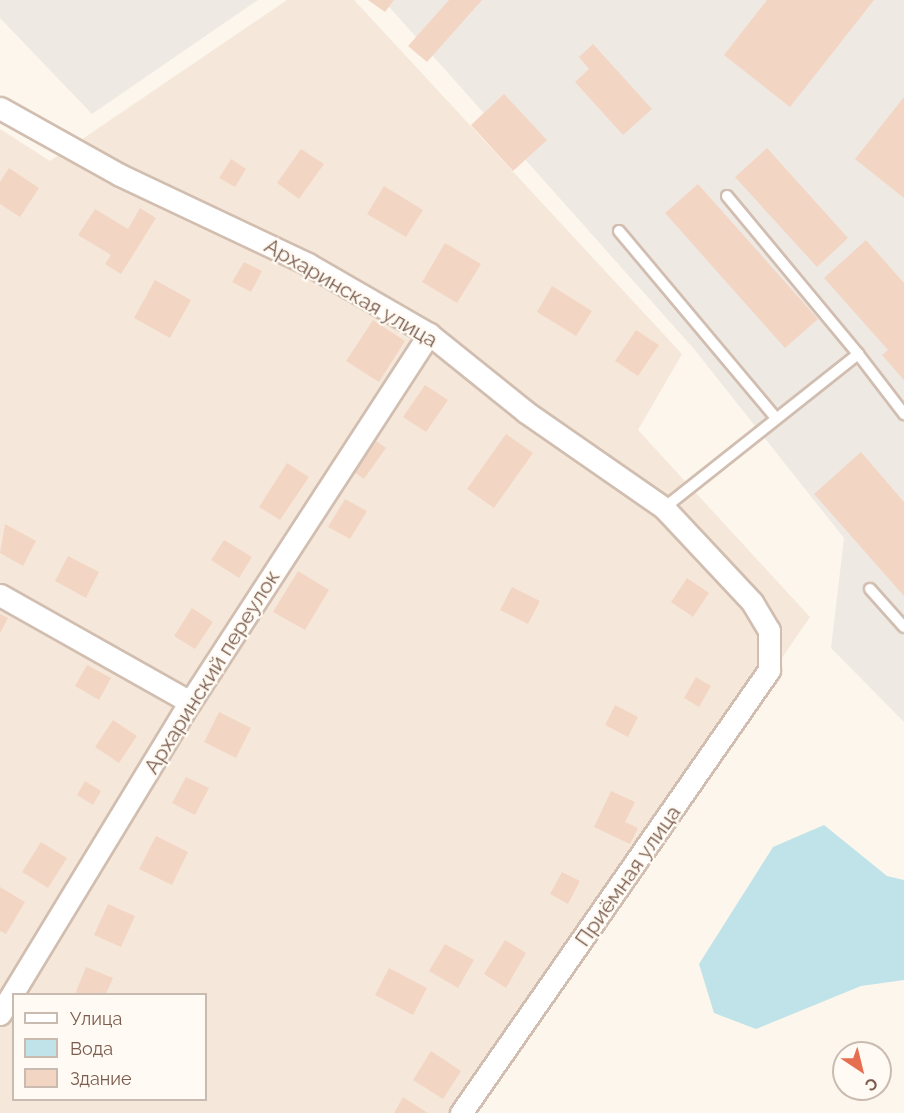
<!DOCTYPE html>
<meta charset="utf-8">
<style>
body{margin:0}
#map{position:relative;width:904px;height:1113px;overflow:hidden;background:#fdf6ec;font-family:Raleway,sans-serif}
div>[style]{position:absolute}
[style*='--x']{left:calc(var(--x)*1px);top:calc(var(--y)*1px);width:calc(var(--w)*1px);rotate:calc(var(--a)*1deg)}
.residential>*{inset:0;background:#f5e8da}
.industrial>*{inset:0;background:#efe9e4}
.water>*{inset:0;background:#bfe3e8}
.building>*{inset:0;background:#f3d5c3}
.roads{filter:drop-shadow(2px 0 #d1beb0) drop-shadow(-2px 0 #d1beb0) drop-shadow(0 2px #d1beb0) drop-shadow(0 -2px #d1beb0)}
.lane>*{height:10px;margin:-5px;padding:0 5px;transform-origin:5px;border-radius:5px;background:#fff}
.street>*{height:21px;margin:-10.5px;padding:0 10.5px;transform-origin:10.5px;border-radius:10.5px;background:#fff}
span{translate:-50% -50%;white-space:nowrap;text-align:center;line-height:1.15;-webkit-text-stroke:4.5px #fffaf3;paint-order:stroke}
.street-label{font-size:21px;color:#7a5c4d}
.legend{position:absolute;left:12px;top:993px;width:195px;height:108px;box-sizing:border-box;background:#fffaf3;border:2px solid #cabbb1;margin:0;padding:8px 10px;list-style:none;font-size:18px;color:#7a5c4d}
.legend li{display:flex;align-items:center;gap:12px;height:30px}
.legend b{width:30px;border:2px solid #cabbb1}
.north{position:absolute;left:832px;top:1041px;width:60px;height:60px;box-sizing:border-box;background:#fffaf3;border:2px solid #cabbb1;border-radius:50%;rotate:145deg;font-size:16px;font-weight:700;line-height:24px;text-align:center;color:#7a5c4d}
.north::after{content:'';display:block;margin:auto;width:21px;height:27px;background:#e76f51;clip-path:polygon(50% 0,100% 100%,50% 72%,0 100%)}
</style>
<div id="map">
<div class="residential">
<i style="clip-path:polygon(evenodd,287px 0,354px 0,682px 354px,638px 430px,810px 617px,470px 1113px,0 1113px,0 129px,50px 161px,287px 0,14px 994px,206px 994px,206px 1100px,14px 1100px,14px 994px)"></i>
</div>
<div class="industrial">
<i style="clip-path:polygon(0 0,258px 0,92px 114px,0 18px)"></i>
<i style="clip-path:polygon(383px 0,904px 0,904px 722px,831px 648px,844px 538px,694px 349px)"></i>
</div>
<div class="water">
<i style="clip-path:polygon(824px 825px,887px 876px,904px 880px,904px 980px,861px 986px,756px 1029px,714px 1013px,699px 964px,773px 847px)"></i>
</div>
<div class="building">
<i style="clip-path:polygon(368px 0,394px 0,385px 12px)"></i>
<i style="clip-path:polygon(449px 0,482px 0,427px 62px,408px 46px)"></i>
<i style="clip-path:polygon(767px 0,874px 0,790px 107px,724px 55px)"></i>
<i style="clip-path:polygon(593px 44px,652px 109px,623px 135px,575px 82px,589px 69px,579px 57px)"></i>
<i style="clip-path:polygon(504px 94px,547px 140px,513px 171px,471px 125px)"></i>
<i style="clip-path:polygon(904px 97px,904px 198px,855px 159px)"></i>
<i style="clip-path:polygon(767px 148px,848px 238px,817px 267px,735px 177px)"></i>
<i style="clip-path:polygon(301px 149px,324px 164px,299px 199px,277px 183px)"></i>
<i style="clip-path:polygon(231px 159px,246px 169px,235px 187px,219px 178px)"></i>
<i style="clip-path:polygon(9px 168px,39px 188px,20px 217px,0 204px,0 182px)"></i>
<i style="clip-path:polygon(698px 184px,818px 319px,785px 348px,665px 213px)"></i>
<i style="clip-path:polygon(384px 186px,423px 210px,406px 237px,367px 214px)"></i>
<i style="clip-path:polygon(140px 208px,156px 218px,121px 274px,105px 264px,111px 255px,78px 235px,95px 209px,128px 229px)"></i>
<i style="clip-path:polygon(866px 240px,904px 283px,904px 380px,882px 355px,888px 350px,824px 278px)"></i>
<i style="clip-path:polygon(445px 243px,481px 264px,457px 303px,422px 282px)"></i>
<i style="clip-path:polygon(244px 262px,262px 271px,251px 292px,232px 282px)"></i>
<i style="clip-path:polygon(155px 280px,191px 300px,170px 338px,134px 318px)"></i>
<i style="clip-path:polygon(552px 286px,592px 311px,576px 336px,537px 312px)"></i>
<i style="clip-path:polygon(373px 320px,405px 341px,379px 382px,346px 361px)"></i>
<i style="clip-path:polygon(636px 330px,659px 345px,638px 376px,615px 361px)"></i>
<i style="clip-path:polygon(425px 385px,448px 400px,426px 432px,403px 417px)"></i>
<i style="clip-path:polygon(506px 434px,533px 453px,494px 508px,467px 489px)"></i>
<i style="clip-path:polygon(369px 436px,386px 448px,364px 479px,348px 468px)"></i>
<i style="clip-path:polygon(861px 452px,904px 502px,904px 596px,814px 494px)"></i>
<i style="clip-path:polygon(287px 463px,309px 477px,280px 520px,259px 507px)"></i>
<i style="clip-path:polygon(345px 499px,367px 511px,350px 539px,328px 527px)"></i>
<i style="clip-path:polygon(5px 524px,36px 541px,23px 566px,0 553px)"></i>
<i style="clip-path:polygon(224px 540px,252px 557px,239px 578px,211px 560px)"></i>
<i style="clip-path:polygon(68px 556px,99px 572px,86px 598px,55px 581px)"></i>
<i style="clip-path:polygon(298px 571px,329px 590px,305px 630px,273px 612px)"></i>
<i style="clip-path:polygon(687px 578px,709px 593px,693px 617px,671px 602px)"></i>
<i style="clip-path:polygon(512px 587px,540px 601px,528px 624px,500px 610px)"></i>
<i style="clip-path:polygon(192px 608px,213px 622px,195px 649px,174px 636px)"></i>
<i style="clip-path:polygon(0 614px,8px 618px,0 633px)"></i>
<i style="clip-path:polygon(87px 665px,111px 678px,99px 700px,75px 686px)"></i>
<i style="clip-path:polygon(696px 677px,711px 686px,699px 707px,684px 698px)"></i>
<i style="clip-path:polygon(615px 705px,638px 717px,628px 737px,605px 725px)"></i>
<i style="clip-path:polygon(219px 712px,251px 728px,236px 758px,204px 742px)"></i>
<i style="clip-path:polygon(113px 720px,137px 736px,119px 763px,95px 747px)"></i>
<i style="clip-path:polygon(186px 777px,209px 788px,195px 815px,172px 803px)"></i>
<i style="clip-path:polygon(85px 781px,101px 791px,93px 805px,77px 795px)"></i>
<i style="clip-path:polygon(611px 791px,635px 802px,625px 822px,638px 828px,630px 844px,594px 827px)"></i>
<i style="clip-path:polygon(156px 836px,188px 852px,172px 885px,139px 869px)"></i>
<i style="clip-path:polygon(41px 842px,67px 858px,48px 888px,22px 872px)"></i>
<i style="clip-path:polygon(562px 872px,580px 881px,568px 904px,550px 894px)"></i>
<i style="clip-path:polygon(0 887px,25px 902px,6px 934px,0 931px)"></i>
<i style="clip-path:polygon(108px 904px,135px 916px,121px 947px,94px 935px)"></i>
<i style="clip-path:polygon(505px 940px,526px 953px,506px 988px,484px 974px)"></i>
<i style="clip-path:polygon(445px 944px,474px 960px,458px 988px,429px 971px)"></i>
<i style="clip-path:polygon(86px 967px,113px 978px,106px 994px,75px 994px)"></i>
<i style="clip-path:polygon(389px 968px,427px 988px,413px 1015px,375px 995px)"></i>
<i style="clip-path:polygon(431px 1051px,461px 1071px,443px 1099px,413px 1080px)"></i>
<i style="clip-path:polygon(403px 1097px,428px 1113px,394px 1113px)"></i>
</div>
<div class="roads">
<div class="lane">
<i style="--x:727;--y:196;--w:205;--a:50.3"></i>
<i style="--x:619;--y:231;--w:243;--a:50"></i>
<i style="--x:664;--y:508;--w:248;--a:-38.4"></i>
<i style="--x:858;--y:354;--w:76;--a:52.5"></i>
<i style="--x:870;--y:589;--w:51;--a:48.2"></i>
</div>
<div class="street">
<i style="--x:0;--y:108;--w:137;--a:29.2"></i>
<i style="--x:120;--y:175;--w:208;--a:25.3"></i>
<i style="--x:308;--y:264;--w:140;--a:30"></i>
<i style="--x:429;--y:334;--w:124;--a:38.8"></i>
<i style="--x:526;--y:412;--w:168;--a:34.8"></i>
<i style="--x:664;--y:508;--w:129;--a:46.9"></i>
<i style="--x:752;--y:602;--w:33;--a:59"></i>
<i style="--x:769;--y:630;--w:40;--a:90"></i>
<i style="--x:769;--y:670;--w:540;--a:124.81"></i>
<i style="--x:0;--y:595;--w:218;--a:29.4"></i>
<i style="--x:0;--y:1014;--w:365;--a:-58.7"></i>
<i style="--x:190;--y:702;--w:439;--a:-57"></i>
</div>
</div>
<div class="street-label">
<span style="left:351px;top:293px;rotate:30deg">Архаринская улица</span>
<span style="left:212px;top:672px;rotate:-58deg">Архаринский переулок</span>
<span style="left:628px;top:876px;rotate:-55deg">Приёмная улица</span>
</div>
<ul class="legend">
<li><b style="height:8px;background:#fff"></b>Улица</li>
<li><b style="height:16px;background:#bfe3e8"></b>Вода</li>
<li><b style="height:16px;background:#f3d5c3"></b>Здание</li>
</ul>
<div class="north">С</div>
</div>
